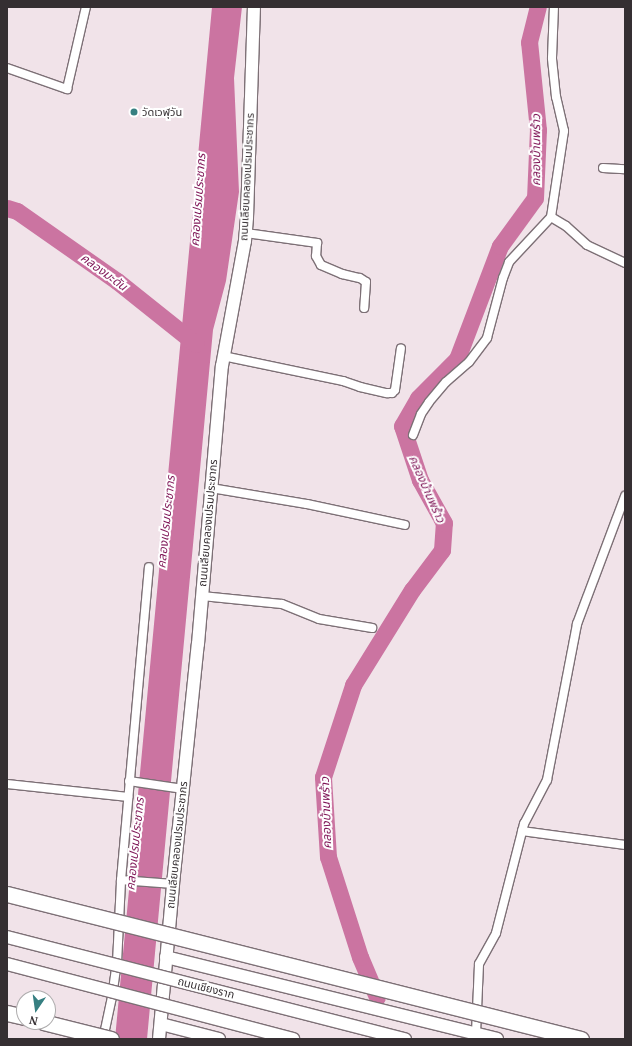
<!DOCTYPE html>
<meta charset="utf-8">
<style>
body{margin:0}
#map{position:relative;width:632px;height:1046px;overflow:hidden;background:#f1e3e9;font-family:"PT Serif","Noto Sans Thai",serif}
div>[style]{position:absolute}
[style*='--x']{left:calc(var(--x)*1px);top:calc(var(--y)*1px);width:calc(var(--w)*1px);rotate:calc(var(--a)*1deg)}
.water>*{inset:0;background:#cb74a1}
.river>*{height:17px;margin:-8.5px;padding:0 8.5px;transform-origin:8.5px;border-radius:8.5px;background:#cb74a1}
.roads{filter:drop-shadow(1px 0 #7d7076) drop-shadow(-1px 0 #7d7076) drop-shadow(0 1px #7d7076) drop-shadow(0 -1px #7d7076)}
.street>*{height:8px;margin:-4px;padding:0 4px;transform-origin:4px;border-radius:4px;background:#fff}
.secondary>*{height:12px;margin:-6px;padding:0 6px;transform-origin:6px;border-radius:6px;background:#fff}
.highway>*{height:15px;margin:-7.5px;padding:0 7.5px;transform-origin:7.5px;border-radius:7.5px;background:#fff}
.bridges{filter:drop-shadow(1px 0 #7d7076) drop-shadow(-1px 0 #7d7076) drop-shadow(0 1px #7d7076) drop-shadow(0 -1px #7d7076)}
.secondary-bridge>*{height:12px;margin:-6px;padding:0 6px;transform-origin:6px;border-radius:6px;background:#fff}
.highway-bridge>*{height:15px;margin:-7.5px;padding:0 7.5px;transform-origin:7.5px;border-radius:7.5px;background:#fff}
.dots>*{width:11px;height:11px;translate:-50% -50%;box-sizing:border-box;border:2px solid #fff;border-radius:50%}
span{translate:-50% -50%;white-space:nowrap;text-align:center;line-height:1.15;-webkit-text-stroke:4px #fff;paint-order:stroke}
.poi-label{font-size:11px;color:#352f32}
.left{translate:0 -50%;text-align:left}
.street-label{font-size:11px;color:#352f32}
.water-label{font-size:12px;color:#7f1657;font-style:italic}
.frame{position:absolute;inset:0;border:8px solid #352f32;pointer-events:none}
.north{position:absolute;left:16px;top:990px;width:40px;height:40px;box-sizing:border-box;background:#fff;border:1px solid #aeacad;border-radius:50%;rotate:193deg;font-size:11px;font-weight:700;line-height:16px;text-align:center;color:#352f32}
.north::after{content:'';display:block;margin:auto;width:14px;height:18px;background:#367f81;clip-path:polygon(50% 0,100% 100%,50% 72%,0 100%)}
</style>
<div id="map">
<div class="water">
<i style="clip-path:polygon(212px 7px,242px 7px,234px 78px,239px 192px,226px 281px,213px 330px,147px 1039px,115px 1039px)"></i>
</div>
<div class="river">
<i style="--x:7;--y:208;--w:10;--a:17"></i>
<i style="--x:17;--y:211;--w:122;--a:35"></i>
<i style="--x:117;--y:281;--w:101;--a:38.6"></i>
<i style="--x:377;--y:997;--w:43;--a:-113"></i>
<i style="--x:360;--y:957;--w:105;--a:-107.7"></i>
<i style="--x:328;--y:857;--w:80;--a:-93.6"></i>
<i style="--x:323;--y:777;--w:97;--a:-71.9"></i>
<i style="--x:353;--y:685;--w:112;--a:-58.2"></i>
<i style="--x:412;--y:590;--w:50;--a:-53.1"></i>
<i style="--x:442;--y:550;--w:27;--a:-86"></i>
<i style="--x:444;--y:523;--w:49;--a:-119.2"></i>
<i style="--x:420;--y:480;--w:57;--a:-108.4"></i>
<i style="--x:402;--y:426;--w:32;--a:-60"></i>
<i style="--x:418;--y:398;--w:55;--a:-45"></i>
<i style="--x:457;--y:359;--w:121;--a:-69.2"></i>
<i style="--x:500;--y:246;--w:59;--a:-53.9"></i>
<i style="--x:535;--y:198;--w:68;--a:-87.5"></i>
<i style="--x:538;--y:130;--w:88;--a:-95.8"></i>
<i style="--x:529;--y:42;--w:36;--a:-76"></i>
</div>
<div class="roads">
<div class="street">
<i style="--x:7;--y:68;--w:64;--a:19.3"></i>
<i style="--x:67;--y:89;--w:84;--a:-77"></i>
<i style="--x:603;--y:168;--w:22;--a:3"></i>
<i style="--x:551;--y:217;--w:17;--a:31"></i>
<i style="--x:566;--y:226;--w:28;--a:42"></i>
<i style="--x:587;--y:245;--w:42;--a:25.3"></i>
<i style="--x:246;--y:233;--w:72;--a:8"></i>
<i style="--x:317;--y:243;--w:13;--a:94"></i>
<i style="--x:316;--y:256;--w:10;--a:61"></i>
<i style="--x:321;--y:265;--w:23;--a:23"></i>
<i style="--x:342;--y:274;--w:18;--a:13"></i>
<i style="--x:360;--y:278;--w:7;--a:34"></i>
<i style="--x:366;--y:282;--w:26;--a:94"></i>
<i style="--x:223;--y:356;--w:123;--a:11.8"></i>
<i style="--x:343;--y:381;--w:18;--a:19"></i>
<i style="--x:360;--y:387;--w:28;--a:13"></i>
<i style="--x:387;--y:393;--w:5;--a:0"></i>
<i style="--x:392;--y:393;--w:4;--a:-45"></i>
<i style="--x:395;--y:390;--w:42;--a:-81.9"></i>
<i style="--x:413;--y:435;--w:22;--a:-69"></i>
<i style="--x:421;--y:414;--w:14;--a:-56"></i>
<i style="--x:429;--y:402;--w:26;--a:-50"></i>
<i style="--x:446;--y:382;--w:30;--a:-41"></i>
<i style="--x:469;--y:362;--w:30;--a:-53"></i>
<i style="--x:487;--y:338;--w:62;--a:-75.1"></i>
<i style="--x:503;--y:278;--w:17;--a:-69"></i>
<i style="--x:509;--y:262;--w:62;--a:-47"></i>
<i style="--x:551;--y:217;--w:87;--a:-81.4"></i>
<i style="--x:564;--y:131;--w:35;--a:-103"></i>
<i style="--x:556;--y:97;--w:39;--a:-96"></i>
<i style="--x:552;--y:58;--w:51;--a:-87.8"></i>
<i style="--x:211;--y:488;--w:97;--a:9.5"></i>
<i style="--x:307;--y:504;--w:100;--a:12.1"></i>
<i style="--x:202;--y:596;--w:80;--a:5.7"></i>
<i style="--x:282;--y:604;--w:40;--a:22"></i>
<i style="--x:319;--y:619;--w:54;--a:9.6"></i>
<i style="--x:129;--y:781;--w:55;--a:8.4"></i>
<i style="--x:7;--y:784;--w:122;--a:6.1"></i>
<i style="--x:522;--y:831;--w:104;--a:7.7"></i>
<i style="--x:121;--y:880;--w:52;--a:4.4"></i>
<i style="--x:476;--y:1033;--w:69;--a:-87.5"></i>
<i style="--x:479;--y:964;--w:35;--a:-61"></i>
<i style="--x:496;--y:933;--w:113;--a:-75.6"></i>
<i style="--x:524;--y:824;--w:50;--a:-62.4"></i>
<i style="--x:547;--y:780;--w:159;--a:-79.1"></i>
<i style="--x:577;--y:624;--w:137;--a:-69.4"></i>
<i style="--x:103;--y:1039;--w:43;--a:-77.9"></i>
<i style="--x:112;--y:997;--w:34;--a:-82"></i>
<i style="--x:117;--y:963;--w:83;--a:-87.2"></i>
<i style="--x:121;--y:880;--w:314;--a:-84.9"></i>
</div>
<div class="secondary">
<i style="--x:166;--y:957;--w:341;--a:13.9"></i>
<i style="--x:161;--y:1024;--w:60;--a:14.5"></i>
<i style="--x:159;--y:1039;--w:156;--a:-84.8"></i>
<i style="--x:173;--y:884;--w:241;--a:-84.1"></i>
<i style="--x:198;--y:644;--w:279;--a:-85.1"></i>
<i style="--x:222;--y:366;--w:127;--a:-79.6"></i>
<i style="--x:245;--y:241;--w:24;--a:-85"></i>
<i style="--x:247;--y:217;--w:210;--a:-88.1"></i>
</div>
<div class="highway">
<i style="--x:7;--y:1013;--w:17;--a:13"></i>
</div>
</div>
<div class="bridges">
<div class="secondary-bridge">
<i style="--x:7;--y:937;--w:411;--a:14.4"></i>
<i style="--x:7;--y:964;--w:296;--a:14.7"></i>
</div>
<div class="highway-bridge">
<i style="--x:7;--y:894;--w:592;--a:14.18"></i>
<i style="--x:43;--y:1022;--w:70;--a:14"></i>
</div>
</div>
<div class="dots">
<i style="left:134px;top:112px;background:#367f81"></i>
</div>
<div class="poi-label">
<span class="left" style="left:142px;top:112px">วัดเวฬุวัน</span>
</div>
<div class="street-label">
<span style="left:247px;top:177px;rotate:-87deg">ถนนเลียบคลองเปรมประชากร</span>
<span style="left:208px;top:523px;rotate:-85deg">ถนนเลียบคลองเปรมประชากร</span>
<span style="left:177px;top:845px;rotate:-84deg">ถนนเลียบคลองเปรมประชากร</span>
<span style="left:206px;top:988px;rotate:14deg">ถนนเชียงราก</span>
</div>
<div class="water-label">
<span style="left:536px;top:150px;rotate:-90deg">คลองบ้านพร้าว</span>
<span style="left:198px;top:200px;rotate:-86deg">คลองเปรมประชากร</span>
<span style="left:104px;top:272px;rotate:36deg">คลองมะดัน</span>
<span style="left:427px;top:489px;rotate:66deg">คลองบ้านพร้าว</span>
<span style="left:166px;top:522px;rotate:-84deg">คลองเปรมประชากร</span>
<span style="left:326px;top:813px;rotate:-92deg">คลองบ้านพร้าว</span>
<span style="left:135px;top:844px;rotate:-84deg">คลองเปรมประชากร</span>
</div>
<div class="frame"></div>
<div class="north">N</div>
</div>
